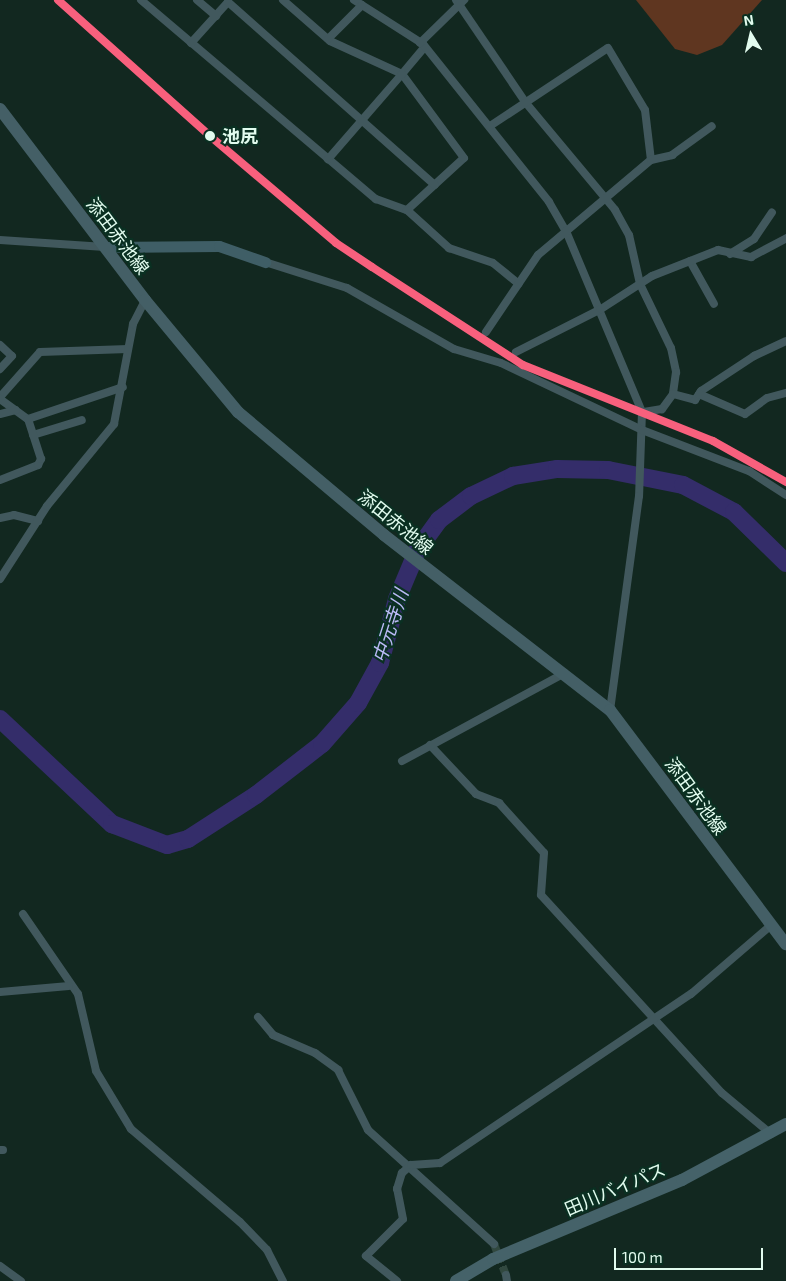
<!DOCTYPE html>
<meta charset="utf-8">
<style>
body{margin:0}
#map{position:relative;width:786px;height:1281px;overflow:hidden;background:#122820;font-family:"Exo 2","Noto Sans JP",sans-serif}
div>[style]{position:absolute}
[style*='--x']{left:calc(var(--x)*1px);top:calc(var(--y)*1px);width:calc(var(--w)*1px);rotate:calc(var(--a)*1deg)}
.green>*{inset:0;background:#5f3620}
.river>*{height:18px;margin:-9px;padding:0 9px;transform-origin:9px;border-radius:9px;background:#342d6a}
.minor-tunnel>*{height:8px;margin-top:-4px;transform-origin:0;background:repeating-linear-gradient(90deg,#31483f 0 8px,transparent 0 12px)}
.minor>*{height:8px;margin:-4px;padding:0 4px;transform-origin:4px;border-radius:4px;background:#41585d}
.secondary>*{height:11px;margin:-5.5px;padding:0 5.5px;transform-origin:5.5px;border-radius:5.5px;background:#3f5e66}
.primary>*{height:12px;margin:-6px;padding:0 6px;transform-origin:6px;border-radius:6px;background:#445f66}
.trunk>*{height:12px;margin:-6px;padding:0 6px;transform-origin:6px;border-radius:6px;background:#456269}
.rail-1>*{height:8px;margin:-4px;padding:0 4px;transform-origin:4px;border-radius:4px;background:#f8607d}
.dots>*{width:14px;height:14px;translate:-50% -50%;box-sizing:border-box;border:2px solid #0a3022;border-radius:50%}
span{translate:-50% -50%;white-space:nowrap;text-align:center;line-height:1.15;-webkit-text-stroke:4.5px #0a3022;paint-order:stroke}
.stop-label{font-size:18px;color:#e2fcef;font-weight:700}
.left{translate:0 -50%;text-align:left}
.street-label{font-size:18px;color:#e2fcef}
.water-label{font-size:19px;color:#bab9f5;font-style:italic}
.north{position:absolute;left:726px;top:10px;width:50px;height:50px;-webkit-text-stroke:4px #0a3022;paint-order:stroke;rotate:351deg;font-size:14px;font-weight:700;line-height:20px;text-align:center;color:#e2fcef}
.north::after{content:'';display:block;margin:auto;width:18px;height:22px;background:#e2fcef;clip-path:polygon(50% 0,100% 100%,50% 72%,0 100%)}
.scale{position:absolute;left:614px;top:1248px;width:149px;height:22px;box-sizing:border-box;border:2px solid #e2fcef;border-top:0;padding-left:6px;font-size:15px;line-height:18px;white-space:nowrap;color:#e2fcef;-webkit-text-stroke:4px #0a3022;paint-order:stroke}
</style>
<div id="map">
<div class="green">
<i style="clip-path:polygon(636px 0,762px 0,722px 45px,697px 55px,675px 49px)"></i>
</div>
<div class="river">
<i style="--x:0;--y:719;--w:154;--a:43.2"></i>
<i style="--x:112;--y:824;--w:59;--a:20.9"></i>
<i style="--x:167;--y:845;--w:22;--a:-16"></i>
<i style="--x:188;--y:839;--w:81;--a:-32.9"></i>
<i style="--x:256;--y:795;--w:83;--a:-37.7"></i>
<i style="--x:322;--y:744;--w:55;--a:-48.7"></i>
<i style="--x:358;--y:703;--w:46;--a:-61.2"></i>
<i style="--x:380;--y:663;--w:66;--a:-75.1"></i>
<i style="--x:397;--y:599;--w:54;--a:-67.2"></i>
<i style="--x:418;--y:549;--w:36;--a:-54"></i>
<i style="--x:439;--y:520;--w:40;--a:-37"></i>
<i style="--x:471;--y:496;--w:47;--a:-25.5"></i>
<i style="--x:513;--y:476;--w:45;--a:-9"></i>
<i style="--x:557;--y:469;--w:51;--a:1.1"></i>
<i style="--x:608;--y:470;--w:76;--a:11.3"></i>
<i style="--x:683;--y:485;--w:58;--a:27.9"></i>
<i style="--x:734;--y:512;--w:73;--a:44.4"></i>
</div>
<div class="minor-tunnel">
<i style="--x:494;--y:1244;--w:33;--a:69"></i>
</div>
<div class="minor">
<i style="--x:141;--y:0;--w:308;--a:40.3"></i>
<i style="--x:376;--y:199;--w:33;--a:20"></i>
<i style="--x:407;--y:210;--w:77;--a:-42.4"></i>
<i style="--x:464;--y:158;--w:104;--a:-126.4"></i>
<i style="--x:402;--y:74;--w:35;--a:-50"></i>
<i style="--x:197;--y:0;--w:25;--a:40"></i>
<i style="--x:283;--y:0;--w:62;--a:41.1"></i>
<i style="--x:330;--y:41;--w:79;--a:24.6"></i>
<i style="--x:402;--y:74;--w:113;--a:131"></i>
<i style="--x:354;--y:0;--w:82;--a:32.5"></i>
<i style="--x:423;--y:44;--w:202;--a:51.4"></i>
<i style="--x:549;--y:202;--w:34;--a:60"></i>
<i style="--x:566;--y:231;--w:196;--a:67.2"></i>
<i style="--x:642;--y:412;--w:84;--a:92"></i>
<i style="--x:639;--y:496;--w:216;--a:97.7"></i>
<i style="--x:456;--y:0;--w:125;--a:55.8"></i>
<i style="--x:526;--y:103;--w:139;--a:50.2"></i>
<i style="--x:615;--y:210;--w:29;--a:61"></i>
<i style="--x:629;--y:235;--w:50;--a:77.3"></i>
<i style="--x:640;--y:284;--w:71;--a:64.2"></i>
<i style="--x:671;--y:348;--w:25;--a:78"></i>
<i style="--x:676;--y:372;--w:22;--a:98"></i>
<i style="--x:673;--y:394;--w:19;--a:126"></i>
<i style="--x:662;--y:409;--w:20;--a:171"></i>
<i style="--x:328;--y:39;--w:48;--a:-45"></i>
<i style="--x:191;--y:43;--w:55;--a:-47.9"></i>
<i style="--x:228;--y:2;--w:276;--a:41.5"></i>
<i style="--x:420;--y:43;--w:62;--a:-44.3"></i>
<i style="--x:490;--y:126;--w:141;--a:-33.5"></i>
<i style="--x:608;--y:48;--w:72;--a:59.2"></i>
<i style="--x:645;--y:110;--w:50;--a:83.2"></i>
<i style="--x:407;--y:210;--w:57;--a:42.1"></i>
<i style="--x:449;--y:248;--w:46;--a:18.8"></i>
<i style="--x:493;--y:263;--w:33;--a:39"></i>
<i style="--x:0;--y:240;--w:105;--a:3.8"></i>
<i style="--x:730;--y:254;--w:28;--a:-32"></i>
<i style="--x:754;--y:239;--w:32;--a:-56"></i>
<i style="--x:690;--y:261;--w:49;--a:60.8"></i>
<i style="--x:265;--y:262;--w:86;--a:17.6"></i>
<i style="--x:347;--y:288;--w:123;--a:29.7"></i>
<i style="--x:454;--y:349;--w:49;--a:16.6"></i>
<i style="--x:501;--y:363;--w:156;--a:25.4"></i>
<i style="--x:642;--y:430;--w:115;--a:21"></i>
<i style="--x:749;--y:471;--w:44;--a:33"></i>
<i style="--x:486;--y:332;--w:93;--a:-56"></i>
<i style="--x:538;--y:255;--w:148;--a:-40.1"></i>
<i style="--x:651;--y:160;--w:22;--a:-13"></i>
<i style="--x:672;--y:155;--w:49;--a:-35.9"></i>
<i style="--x:0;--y:345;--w:16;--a:43"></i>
<i style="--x:12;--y:356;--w:18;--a:133"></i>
<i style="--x:516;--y:352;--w:95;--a:-26.8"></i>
<i style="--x:601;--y:309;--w:61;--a:-32.9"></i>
<i style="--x:652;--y:276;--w:71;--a:-21.5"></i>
<i style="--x:718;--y:250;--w:34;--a:12"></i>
<i style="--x:751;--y:257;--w:40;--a:-28"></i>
<i style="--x:673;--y:394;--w:23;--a:15"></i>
<i style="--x:695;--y:400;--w:11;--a:-56"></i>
<i style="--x:701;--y:391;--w:64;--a:-33.4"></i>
<i style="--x:754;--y:356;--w:35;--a:-25"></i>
<i style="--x:699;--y:394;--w:50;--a:23.5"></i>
<i style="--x:745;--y:414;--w:27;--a:-36"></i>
<i style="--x:767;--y:398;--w:20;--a:-15"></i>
<i style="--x:0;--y:397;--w:60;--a:-48.4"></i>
<i style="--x:40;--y:352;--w:88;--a:-2"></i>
<i style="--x:0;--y:399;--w:34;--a:36"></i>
<i style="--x:28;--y:419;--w:100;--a:-18.6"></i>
<i style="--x:0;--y:414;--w:16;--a:-14"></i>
<i style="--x:33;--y:435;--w:51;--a:-17"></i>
<i style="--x:0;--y:480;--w:41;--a:-21.5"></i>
<i style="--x:38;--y:465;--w:7;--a:-63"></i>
<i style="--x:41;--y:459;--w:42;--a:-108"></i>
<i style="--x:0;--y:518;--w:14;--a:-12"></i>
<i style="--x:14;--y:515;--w:25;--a:14"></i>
<i style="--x:0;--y:579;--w:87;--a:-57.2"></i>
<i style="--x:47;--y:506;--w:106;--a:-50.7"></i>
<i style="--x:114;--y:424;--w:102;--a:-79.2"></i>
<i style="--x:133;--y:324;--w:27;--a:-63"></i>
<i style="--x:430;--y:745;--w:67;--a:46.8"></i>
<i style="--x:476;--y:794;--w:25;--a:21"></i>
<i style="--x:499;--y:803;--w:67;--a:48"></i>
<i style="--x:544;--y:853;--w:42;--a:94.1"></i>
<i style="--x:541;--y:895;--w:268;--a:47.6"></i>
<i style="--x:722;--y:1093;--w:64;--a:39.9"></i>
<i style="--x:402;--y:761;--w:185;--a:-28.4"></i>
<i style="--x:23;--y:914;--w:97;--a:55.5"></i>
<i style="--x:78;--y:994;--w:79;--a:76.8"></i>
<i style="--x:96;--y:1071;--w:68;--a:58.9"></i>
<i style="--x:131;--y:1129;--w:143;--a:40.5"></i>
<i style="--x:240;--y:1222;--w:39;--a:46"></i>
<i style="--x:267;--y:1250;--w:35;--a:63"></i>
<i style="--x:0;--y:992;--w:69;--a:-5"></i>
<i style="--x:258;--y:1017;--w:23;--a:50"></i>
<i style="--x:273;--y:1035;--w:46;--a:23.2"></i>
<i style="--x:315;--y:1053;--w:29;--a:36"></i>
<i style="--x:338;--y:1070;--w:67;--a:63.4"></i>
<i style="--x:368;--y:1130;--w:170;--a:42.1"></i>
<i style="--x:0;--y:1150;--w:3;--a:0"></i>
<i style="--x:0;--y:1266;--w:26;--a:36"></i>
<i style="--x:506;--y:1275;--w:6;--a:81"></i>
<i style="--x:397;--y:1281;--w:40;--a:-141"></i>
<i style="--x:366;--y:1256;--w:52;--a:-45"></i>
<i style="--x:403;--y:1219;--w:31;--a:-101"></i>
<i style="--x:397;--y:1189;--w:17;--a:-73"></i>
<i style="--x:402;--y:1173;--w:12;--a:-42"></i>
<i style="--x:411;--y:1165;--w:29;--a:-4"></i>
<i style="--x:440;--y:1163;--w:303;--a:-34"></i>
<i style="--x:691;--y:994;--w:104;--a:-40.7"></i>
</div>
<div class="secondary">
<i style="--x:106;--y:247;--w:113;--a:-0.5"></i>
<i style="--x:219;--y:246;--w:49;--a:19.2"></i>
</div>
<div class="primary">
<i style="--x:0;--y:109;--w:240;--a:52.8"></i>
<i style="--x:145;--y:300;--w:146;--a:50.3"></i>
<i style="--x:238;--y:412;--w:191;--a:40.1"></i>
<i style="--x:384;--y:535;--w:286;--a:37.8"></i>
<i style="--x:610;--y:710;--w:293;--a:53.1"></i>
</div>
<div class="trunk">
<i style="--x:456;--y:1281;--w:43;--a:-30.7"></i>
<i style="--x:493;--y:1259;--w:205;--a:-22.7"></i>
<i style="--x:682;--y:1180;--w:118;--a:-28.3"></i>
</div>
<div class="rail-1">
<i style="--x:58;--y:0;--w:204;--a:41.8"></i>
<i style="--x:210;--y:136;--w:165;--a:40.3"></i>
<i style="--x:336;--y:243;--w:43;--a:33.7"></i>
<i style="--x:372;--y:267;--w:180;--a:33"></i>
<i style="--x:523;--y:365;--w:205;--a:21.8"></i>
<i style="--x:713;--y:441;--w:84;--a:29.3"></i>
</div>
<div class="dots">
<i style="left:210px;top:136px;background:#e2fcef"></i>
</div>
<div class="stop-label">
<span class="left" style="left:222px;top:136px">池尻</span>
</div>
<div class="street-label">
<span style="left:118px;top:236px;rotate:53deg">添田赤池線</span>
<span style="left:396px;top:522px;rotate:39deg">添田赤池線</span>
<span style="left:696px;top:796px;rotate:54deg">添田赤池線</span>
<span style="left:615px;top:1189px;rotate:-23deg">田川バイパス</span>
</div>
<div class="water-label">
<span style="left:390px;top:626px;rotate:-72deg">中元寺川</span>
</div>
<div class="north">N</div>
<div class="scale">100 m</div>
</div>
